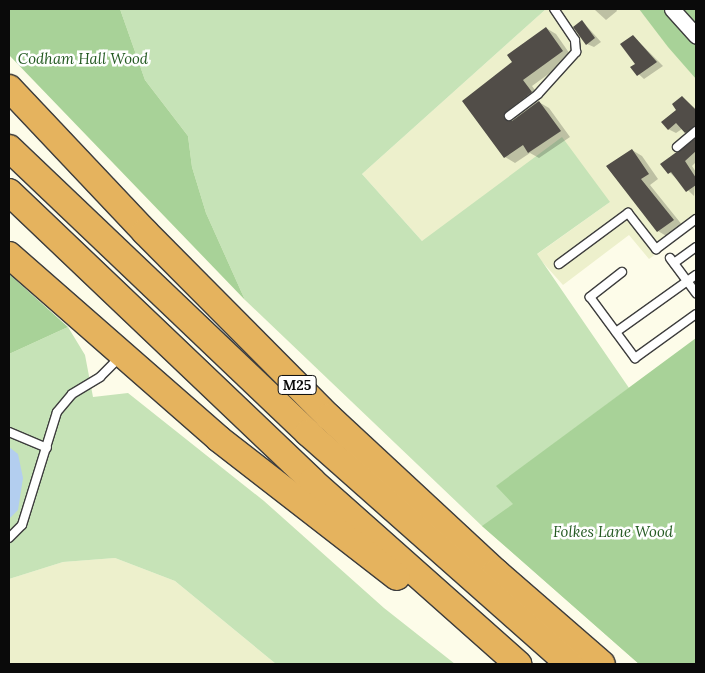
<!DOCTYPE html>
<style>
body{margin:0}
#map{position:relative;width:705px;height:673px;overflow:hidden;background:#fdfce9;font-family:Lora,serif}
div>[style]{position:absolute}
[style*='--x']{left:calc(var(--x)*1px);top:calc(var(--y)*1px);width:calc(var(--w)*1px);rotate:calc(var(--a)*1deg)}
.farmland>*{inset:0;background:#edf0cc}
.green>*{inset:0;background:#c6e3b7}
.forest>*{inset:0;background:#a8d298}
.water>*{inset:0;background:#b3ceef}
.shadow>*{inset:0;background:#0003}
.building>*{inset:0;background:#514d48}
.roads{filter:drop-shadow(1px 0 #3d3d3d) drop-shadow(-1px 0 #3d3d3d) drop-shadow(0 1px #3d3d3d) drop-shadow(0 -1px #3d3d3d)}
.lane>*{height:8px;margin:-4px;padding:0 4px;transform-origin:4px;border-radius:4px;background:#fff}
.street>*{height:15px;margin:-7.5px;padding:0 7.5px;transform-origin:7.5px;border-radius:7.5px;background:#fff}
.highway>*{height:26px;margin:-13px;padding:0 13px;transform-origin:13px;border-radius:13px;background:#e5b35e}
span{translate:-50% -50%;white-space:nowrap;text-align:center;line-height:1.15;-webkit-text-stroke:5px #fff;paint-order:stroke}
.shield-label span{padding:1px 4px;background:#fff;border:1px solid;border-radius:4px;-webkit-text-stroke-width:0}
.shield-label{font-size:14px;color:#0a0a0a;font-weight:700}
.park-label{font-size:15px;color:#245a22;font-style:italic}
.frame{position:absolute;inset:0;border:10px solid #0a0a0a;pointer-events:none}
</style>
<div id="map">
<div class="farmland">
<i style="clip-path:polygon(546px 9px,639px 9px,696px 79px,696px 225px,649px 259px,629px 235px,563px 285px,536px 255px,610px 202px,422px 241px,362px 174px)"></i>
<i style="clip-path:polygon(115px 558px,175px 581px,276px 664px,9px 664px,9px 579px,63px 562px)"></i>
</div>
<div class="green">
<i style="clip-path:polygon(120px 9px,546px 9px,362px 174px,422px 241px,562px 137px,610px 202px,537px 254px,629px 388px,497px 486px,696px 664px,639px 664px,482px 526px,245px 300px,206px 213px,192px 167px,188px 136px,145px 80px)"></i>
<i style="clip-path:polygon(68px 327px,85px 355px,93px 397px,128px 393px,264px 501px,384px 608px,455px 664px,276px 664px,175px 581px,115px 558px,63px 562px,9px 579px,9px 354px)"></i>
</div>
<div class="forest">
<i style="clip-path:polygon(9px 9px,120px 9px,145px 80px,188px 136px,192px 167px,206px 213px,245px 300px,9px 55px)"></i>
<i style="clip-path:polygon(639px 9px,696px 9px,696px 79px,668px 47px)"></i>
<i style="clip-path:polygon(9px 274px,68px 327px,9px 354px)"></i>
<i style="clip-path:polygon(696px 338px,696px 664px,639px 664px,482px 526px,513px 504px,496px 486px)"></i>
</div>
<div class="water">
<i style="clip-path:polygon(9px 447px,18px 454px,23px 478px,18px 510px,9px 519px)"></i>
</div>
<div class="shadow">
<i style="clip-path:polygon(594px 9px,616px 9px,617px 11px,606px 20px)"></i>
<i style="clip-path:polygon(582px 21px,601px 42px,594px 47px,587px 44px)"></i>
<i style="clip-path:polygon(546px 28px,556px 34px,572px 57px,532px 86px,541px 98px,537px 101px,549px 108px,570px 137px,539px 158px,530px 153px,515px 163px,505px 157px,464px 101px,514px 62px)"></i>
<i style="clip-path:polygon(633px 36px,663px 66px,644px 79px,632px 68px,636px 65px)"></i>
<i style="clip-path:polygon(682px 97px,696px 109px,696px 135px,693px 137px,682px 129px,676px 133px,668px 129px)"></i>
<i style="clip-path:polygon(696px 138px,696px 162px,692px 166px,696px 172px,694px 196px,662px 165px)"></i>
<i style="clip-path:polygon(632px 150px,642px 156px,658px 179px,650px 185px,683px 226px,668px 237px,658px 231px,607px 167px)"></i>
</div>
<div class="building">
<i style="clip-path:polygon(582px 20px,595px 38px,586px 45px,573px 27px)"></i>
<i style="clip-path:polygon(546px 27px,563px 51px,523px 80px,532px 92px,506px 112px,504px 117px,512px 121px,539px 101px,561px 131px,528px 153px,523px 145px,504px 158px,462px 101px,512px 62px,507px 55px)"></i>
<i style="clip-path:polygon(633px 35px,657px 62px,637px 76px,630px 67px,635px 64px,620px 44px)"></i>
<i style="clip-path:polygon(682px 96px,696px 110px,696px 126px,685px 133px,676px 123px,668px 130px,661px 122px,676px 110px,672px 104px)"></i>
<i style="clip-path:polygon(696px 138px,696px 151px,685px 161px,696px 178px,696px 185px,686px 192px,671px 172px,668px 174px,660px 164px)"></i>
<i style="clip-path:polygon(632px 149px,649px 174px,641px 179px,674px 220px,657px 232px,606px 166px)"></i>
</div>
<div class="roads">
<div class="lane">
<i style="--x:509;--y:116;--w:36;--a:-37"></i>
<i style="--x:538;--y:94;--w:57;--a:-47.9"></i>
<i style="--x:576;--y:52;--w:12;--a:-95"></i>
<i style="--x:575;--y:40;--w:37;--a:-124"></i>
<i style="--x:677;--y:147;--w:25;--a:-40"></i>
<i style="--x:670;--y:258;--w:44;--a:53.4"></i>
<i style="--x:674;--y:263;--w:27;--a:-36"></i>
<i style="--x:559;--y:264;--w:86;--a:-36.5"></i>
<i style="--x:628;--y:213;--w:46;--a:52.1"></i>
<i style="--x:656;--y:249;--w:50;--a:-36.9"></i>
<i style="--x:622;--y:272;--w:41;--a:142"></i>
<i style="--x:590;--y:297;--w:76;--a:53.6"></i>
<i style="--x:635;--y:358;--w:75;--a:-35.8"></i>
<i style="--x:616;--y:332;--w:98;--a:-35.5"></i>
<i style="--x:9;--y:432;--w:41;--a:22.8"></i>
<i style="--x:9;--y:538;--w:18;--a:-45"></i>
<i style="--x:22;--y:525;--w:118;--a:-72.8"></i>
<i style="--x:57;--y:412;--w:23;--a:-50"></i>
<i style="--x:72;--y:394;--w:33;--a:-31"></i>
<i style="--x:100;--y:377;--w:28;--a:-45"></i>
</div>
<div class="street">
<i style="--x:672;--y:9;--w:36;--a:48"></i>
</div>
<div class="highway">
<i style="--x:9;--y:88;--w:198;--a:46.6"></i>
<i style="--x:145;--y:232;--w:261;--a:45.2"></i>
<i style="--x:329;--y:417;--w:228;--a:42.9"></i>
<i style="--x:496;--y:572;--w:140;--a:41"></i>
<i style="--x:9;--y:148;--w:413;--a:43.6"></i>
<i style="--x:308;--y:433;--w:349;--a:41.5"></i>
<i style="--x:9;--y:192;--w:419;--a:43.6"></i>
<i style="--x:312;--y:481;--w:276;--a:41.6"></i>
<i style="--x:9;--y:255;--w:279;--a:41.2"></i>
<i style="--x:219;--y:439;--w:225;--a:37.8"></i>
</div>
</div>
<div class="shield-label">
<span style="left:297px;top:385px">M25</span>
</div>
<div class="park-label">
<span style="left:83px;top:59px">Codham Hall Wood</span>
<span style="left:613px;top:532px">Folkes Lane Wood</span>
</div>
<div class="frame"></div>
</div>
